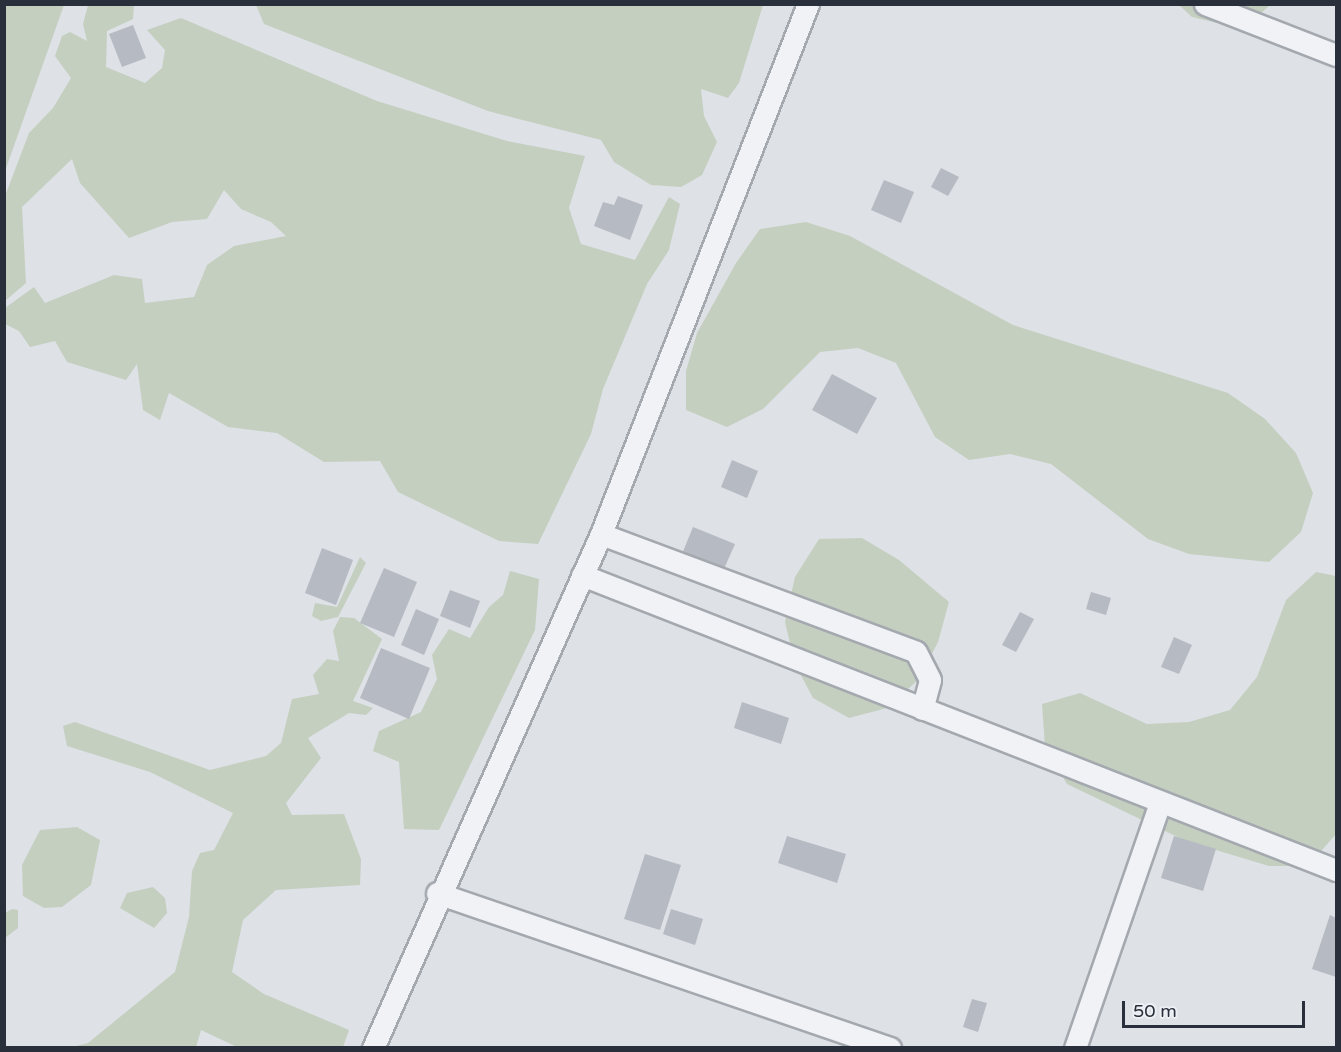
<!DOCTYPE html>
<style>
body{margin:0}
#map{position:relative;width:1341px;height:1052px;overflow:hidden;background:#dee1e6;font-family:"Varela Round",sans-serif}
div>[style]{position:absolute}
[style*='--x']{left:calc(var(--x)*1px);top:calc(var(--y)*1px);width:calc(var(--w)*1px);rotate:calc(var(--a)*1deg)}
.green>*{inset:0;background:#c4cfc0}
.building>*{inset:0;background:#b6bac2}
.roads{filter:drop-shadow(2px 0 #a4a8af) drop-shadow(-2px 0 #a4a8af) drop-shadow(0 2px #a4a8af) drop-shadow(0 -2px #a4a8af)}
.street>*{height:21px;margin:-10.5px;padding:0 10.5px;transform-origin:10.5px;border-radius:10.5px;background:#f0f2f5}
span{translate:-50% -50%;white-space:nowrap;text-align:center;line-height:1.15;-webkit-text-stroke:6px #edf0f4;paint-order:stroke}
.frame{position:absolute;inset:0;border:6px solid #292f3b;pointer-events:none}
.scale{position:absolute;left:1122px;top:1001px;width:183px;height:27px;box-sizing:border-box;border:3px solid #292f3b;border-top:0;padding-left:8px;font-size:18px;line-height:21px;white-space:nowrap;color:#292f3b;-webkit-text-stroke:4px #edf0f4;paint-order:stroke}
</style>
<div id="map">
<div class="green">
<i style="clip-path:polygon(5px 4px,64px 5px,5px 171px,4px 5px)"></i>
<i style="clip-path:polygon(134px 5px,133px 19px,107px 31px,106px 67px,145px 83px,162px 68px,165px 50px,147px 30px,181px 18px,377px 101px,507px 141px,585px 156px,569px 208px,581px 244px,635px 260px,669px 197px,680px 204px,669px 250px,647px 284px,603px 389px,591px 434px,538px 544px,499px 541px,398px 492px,380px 461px,324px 462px,277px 433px,228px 427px,169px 393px,160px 420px,143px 410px,137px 364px,126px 380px,67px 362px,55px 341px,30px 347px,19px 331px,5px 324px,5px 308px,34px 287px,45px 303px,114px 275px,142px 279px,145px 303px,194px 297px,207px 265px,234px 246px,286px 236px,271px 222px,241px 209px,224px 190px,207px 219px,172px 222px,129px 238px,80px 183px,72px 159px,22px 207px,26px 283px,5px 301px,5px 196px,29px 133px,53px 108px,71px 78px,55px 56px,62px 36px,70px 32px,87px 41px,83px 24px,88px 5px)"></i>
<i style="clip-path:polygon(256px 5px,763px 5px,739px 83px,728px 98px,701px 89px,704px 116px,717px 142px,702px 175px,681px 187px,651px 185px,614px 162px,601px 140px,488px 111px,264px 24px)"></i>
<i style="clip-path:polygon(1179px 5px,1270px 5px,1259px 15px,1217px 23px,1192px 17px)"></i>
<i style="clip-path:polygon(806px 222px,850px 236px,1013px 325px,1228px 393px,1265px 419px,1296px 453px,1313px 493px,1301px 532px,1269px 562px,1189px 554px,1148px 539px,1051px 464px,1010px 454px,969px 460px,935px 437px,896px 363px,858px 348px,820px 352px,763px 409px,727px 427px,686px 410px,686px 371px,697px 333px,736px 263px,760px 229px)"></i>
<i style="clip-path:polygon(862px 538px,899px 560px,949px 602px,938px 642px,919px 679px,887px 708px,849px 718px,813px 698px,795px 664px,785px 622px,795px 577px,819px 539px)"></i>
<i style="clip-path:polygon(360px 557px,366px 563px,338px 617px,321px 621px,312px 616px,315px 603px,337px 607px)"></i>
<i style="clip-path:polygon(510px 571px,539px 579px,535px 630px,439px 830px,404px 829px,399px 762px,373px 751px,379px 731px,421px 712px,437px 679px,432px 655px,449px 629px,470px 638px,489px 607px,503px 595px)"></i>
<i style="clip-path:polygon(1316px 572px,1336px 576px,1336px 834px,1308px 866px,1269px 866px,1186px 841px,1067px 784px,1045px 746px,1042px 704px,1080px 693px,1147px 724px,1189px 722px,1230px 710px,1257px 677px,1286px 600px)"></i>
<i style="clip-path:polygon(340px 617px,354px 618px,382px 639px,353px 701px,373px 708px,366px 715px,349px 713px,308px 738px,321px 758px,286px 803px,292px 815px,344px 814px,361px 859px,360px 885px,276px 890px,243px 920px,232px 972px,264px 994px,349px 1030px,343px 1047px,237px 1047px,201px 1030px,196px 1047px,72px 1047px,88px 1043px,175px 972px,189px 917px,192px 871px,200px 853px,214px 850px,233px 813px,150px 772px,67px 746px,63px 726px,75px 722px,210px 770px,266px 756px,281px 743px,292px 699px,319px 694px,313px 675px,327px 659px,339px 661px,333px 631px)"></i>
<i style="clip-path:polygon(77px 827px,100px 840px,91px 885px,62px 907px,44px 908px,23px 896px,22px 865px,40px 830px)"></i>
<i style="clip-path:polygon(153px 887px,165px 898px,167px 913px,154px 928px,120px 908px,127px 893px)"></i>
<i style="clip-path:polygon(12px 909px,18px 910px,18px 928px,5px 938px,5px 913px)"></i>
</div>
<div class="building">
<i style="clip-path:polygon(133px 25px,146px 58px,122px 67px,109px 34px)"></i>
<i style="clip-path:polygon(941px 168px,959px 177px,948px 196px,931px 187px)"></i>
<i style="clip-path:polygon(884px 180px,914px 192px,901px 223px,871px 210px)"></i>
<i style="clip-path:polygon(618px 196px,643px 205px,630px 240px,594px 226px,603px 202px,614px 205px)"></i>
<i style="clip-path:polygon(832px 374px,877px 398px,857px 434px,812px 410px)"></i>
<i style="clip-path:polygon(732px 460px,758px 471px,747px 498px,721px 487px)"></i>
<i style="clip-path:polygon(693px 527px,735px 544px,723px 571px,682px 554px)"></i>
<i style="clip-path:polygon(322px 548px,353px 560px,336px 605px,305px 593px)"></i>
<i style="clip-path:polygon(384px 568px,417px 582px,394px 637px,360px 623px)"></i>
<i style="clip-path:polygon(450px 590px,480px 601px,470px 628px,440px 616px)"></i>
<i style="clip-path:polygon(1091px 592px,1111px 598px,1106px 615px,1086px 609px)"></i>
<i style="clip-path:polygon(416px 609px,439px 619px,424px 655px,401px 645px)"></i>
<i style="clip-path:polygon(1020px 612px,1034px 619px,1016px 652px,1002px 645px)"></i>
<i style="clip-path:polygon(1174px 637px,1192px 645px,1179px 674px,1161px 667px)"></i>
<i style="clip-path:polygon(381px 648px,430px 668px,409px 719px,360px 698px)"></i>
<i style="clip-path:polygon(742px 702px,789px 718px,781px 744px,734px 728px)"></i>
<i style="clip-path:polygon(787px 836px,846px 854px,837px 883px,778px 863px)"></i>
<i style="clip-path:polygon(1174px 836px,1216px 849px,1203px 891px,1161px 878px)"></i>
<i style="clip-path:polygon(645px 854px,681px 865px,660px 930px,624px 919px)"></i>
<i style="clip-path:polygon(671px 909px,703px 919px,695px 945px,663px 934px)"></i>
<i style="clip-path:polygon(1330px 915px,1336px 918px,1336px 977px,1312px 969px)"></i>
<i style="clip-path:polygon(972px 999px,987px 1003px,978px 1032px,963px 1027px)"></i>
</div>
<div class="roads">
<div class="street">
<i style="--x:1205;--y:4;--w:141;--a:21.3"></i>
<i style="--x:601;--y:534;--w:336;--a:20.5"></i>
<i style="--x:916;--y:652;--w:31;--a:63"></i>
<i style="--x:930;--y:680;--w:30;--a:105"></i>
<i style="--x:582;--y:575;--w:810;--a:21.37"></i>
<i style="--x:437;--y:893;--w:479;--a:18.9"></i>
<i style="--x:373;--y:1048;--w:562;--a:-66.08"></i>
<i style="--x:601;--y:534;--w:569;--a:-68.67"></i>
<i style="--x:1075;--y:1048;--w:259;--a:-70.9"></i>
</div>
</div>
<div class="frame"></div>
<div class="scale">50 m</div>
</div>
